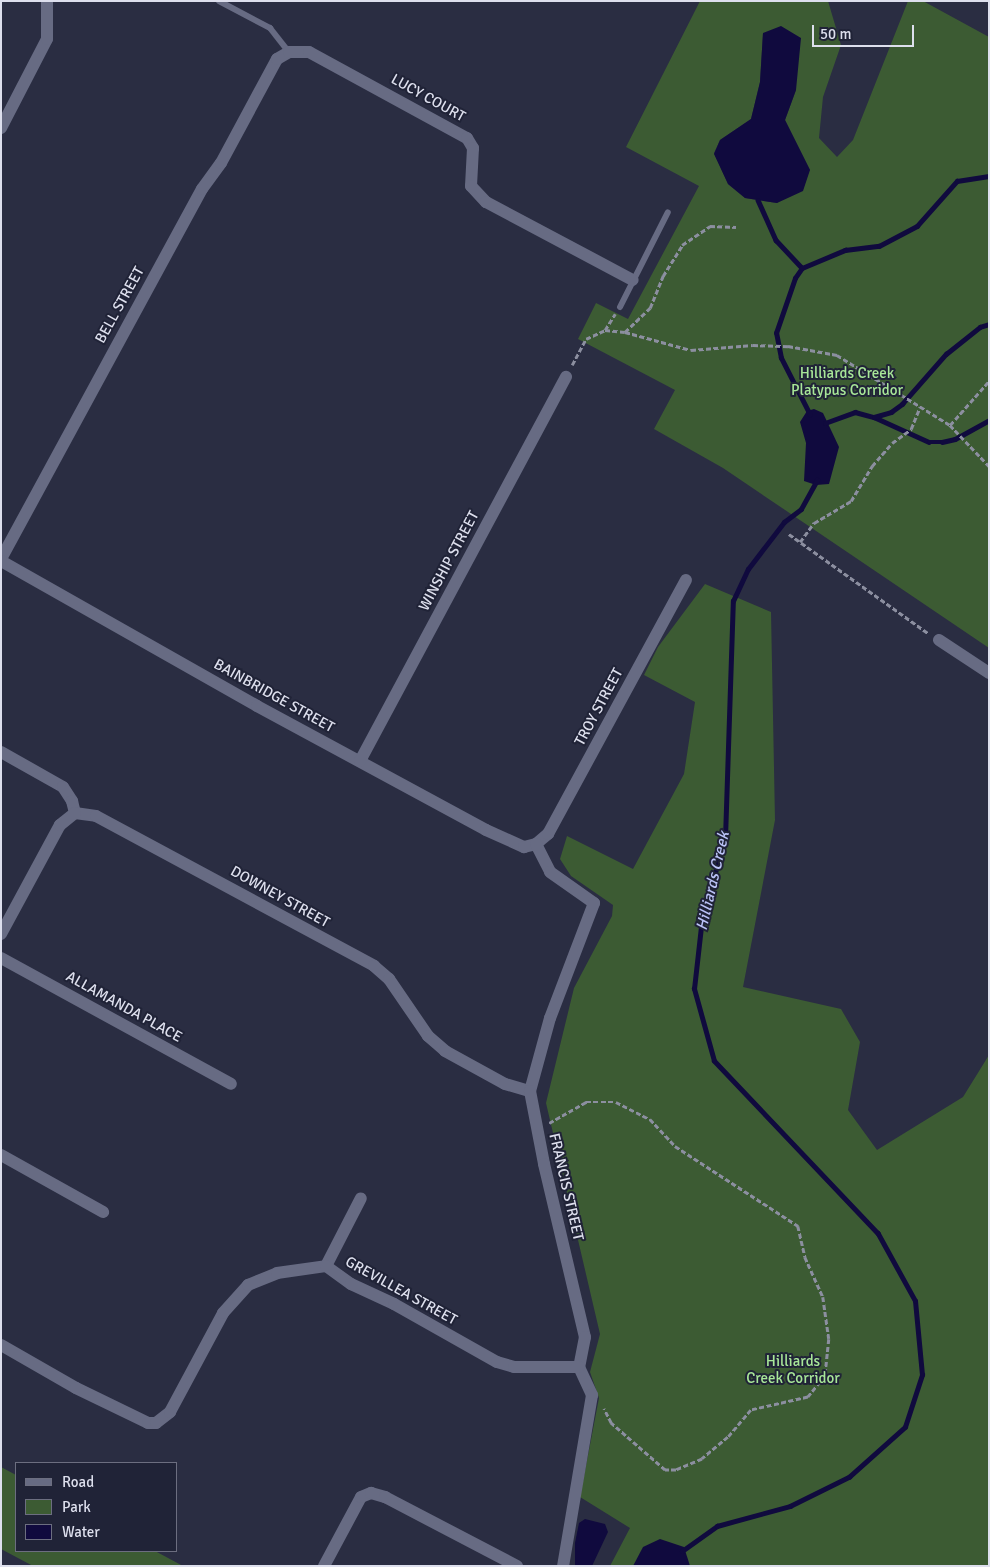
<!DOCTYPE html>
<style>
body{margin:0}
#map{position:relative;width:990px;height:1567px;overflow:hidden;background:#2a2d42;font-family:Signika,sans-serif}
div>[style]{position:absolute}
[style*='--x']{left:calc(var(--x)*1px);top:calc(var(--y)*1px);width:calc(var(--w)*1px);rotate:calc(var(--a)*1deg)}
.green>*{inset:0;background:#3c5b33}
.water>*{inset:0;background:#100a3e}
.stream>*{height:4.5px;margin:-2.25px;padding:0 2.25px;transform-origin:2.25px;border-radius:2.25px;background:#100a3e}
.path>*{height:2.5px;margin-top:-1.25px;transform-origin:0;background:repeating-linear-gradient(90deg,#8c8fa0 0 5px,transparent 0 7.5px)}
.lane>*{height:6px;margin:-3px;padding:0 3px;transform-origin:3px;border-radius:3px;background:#676b83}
.street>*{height:12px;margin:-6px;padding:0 6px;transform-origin:6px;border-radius:6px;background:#676b83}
span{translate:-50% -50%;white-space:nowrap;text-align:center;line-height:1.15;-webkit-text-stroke:4px #202337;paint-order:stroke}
.street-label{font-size:15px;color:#dddfed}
.park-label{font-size:15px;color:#a8e798}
.water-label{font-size:16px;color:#bbc3f7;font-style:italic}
.frame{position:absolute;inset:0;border:2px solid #dddfed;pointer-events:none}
.legend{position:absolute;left:15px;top:1462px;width:162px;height:90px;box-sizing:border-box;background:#202337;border:1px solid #6c6e80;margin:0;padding:6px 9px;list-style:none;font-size:15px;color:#dddfed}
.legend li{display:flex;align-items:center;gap:10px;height:25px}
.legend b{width:25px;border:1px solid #6c6e80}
.scale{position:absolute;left:812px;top:25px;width:102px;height:22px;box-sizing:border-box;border:2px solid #dddfed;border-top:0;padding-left:6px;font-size:15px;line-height:18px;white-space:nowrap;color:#dddfed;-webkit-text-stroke:4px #202337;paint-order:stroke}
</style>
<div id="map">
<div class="green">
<i style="clip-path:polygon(evenodd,700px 1px,828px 1px,841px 45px,823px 97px,819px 138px,837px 157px,853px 140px,908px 1px,923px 1px,989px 37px,989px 648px,723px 468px,654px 429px,675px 390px,578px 339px,596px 303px,628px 319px,699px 186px,626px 147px,700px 1px,763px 33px,796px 90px,785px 120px,810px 170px,777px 203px,745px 198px,728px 184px,714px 153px,720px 140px,751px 119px,760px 82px,763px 33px)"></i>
<i style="clip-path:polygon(705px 584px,771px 612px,775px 820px,743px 987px,841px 1009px,860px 1042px,848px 1110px,877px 1150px,963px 1097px,989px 1055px,989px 1566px,610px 1566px,630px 1528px,580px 1497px,599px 1398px,590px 1372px,600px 1334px,546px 1103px,574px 988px,612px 916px,613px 905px,571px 876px,560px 859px,567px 836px,633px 869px,684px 774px,695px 702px,644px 675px,658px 647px)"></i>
<i style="clip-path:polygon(1px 1467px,16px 1475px,16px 1551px,155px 1551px,183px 1566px,33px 1566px,1px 1549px)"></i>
</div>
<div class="water">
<i style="clip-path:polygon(781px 26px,801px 38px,796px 90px,785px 120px,810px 170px,803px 191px,777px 203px,745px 198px,728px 184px,714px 154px,720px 140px,751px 119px,760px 82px,763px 33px)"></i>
<i style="clip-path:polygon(814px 409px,823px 413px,839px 447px,829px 484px,816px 485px,804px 481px,806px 443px,800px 422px,807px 411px)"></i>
<i style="clip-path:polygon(585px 1519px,605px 1524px,608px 1532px,592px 1566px,575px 1566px,575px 1543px,579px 1523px)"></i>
<i style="clip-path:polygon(660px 1539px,684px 1547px,690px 1566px,633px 1566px,643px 1547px)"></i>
</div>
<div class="stream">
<i style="--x:758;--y:200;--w:44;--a:65.8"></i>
<i style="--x:776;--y:240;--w:38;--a:47"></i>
<i style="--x:810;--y:415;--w:64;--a:-117"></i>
<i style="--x:781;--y:358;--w:25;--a:-101"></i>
<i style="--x:776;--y:333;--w:58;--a:-70.9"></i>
<i style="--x:795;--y:278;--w:12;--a:-55"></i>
<i style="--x:802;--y:268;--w:47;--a:-22.7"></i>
<i style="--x:845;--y:250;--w:34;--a:-7"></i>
<i style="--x:879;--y:246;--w:43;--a:-27.8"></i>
<i style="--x:917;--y:226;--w:60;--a:-48.4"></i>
<i style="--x:957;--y:181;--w:32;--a:-9"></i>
<i style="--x:874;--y:417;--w:60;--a:24.4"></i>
<i style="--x:929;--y:442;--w:13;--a:0"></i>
<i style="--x:942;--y:442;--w:13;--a:-13"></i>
<i style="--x:955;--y:439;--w:39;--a:-29"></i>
<i style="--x:825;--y:423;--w:32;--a:-20"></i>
<i style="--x:855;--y:412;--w:20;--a:15"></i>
<i style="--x:874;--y:417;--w:18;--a:-16"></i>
<i style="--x:891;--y:412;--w:14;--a:-36"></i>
<i style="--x:902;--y:404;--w:67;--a:-48.7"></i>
<i style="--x:946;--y:354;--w:43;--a:-38.5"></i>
<i style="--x:980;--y:327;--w:9;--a:-18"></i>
<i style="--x:682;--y:1551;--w:43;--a:-35.5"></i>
<i style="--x:717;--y:1526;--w:76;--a:-15.3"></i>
<i style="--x:790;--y:1506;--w:66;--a:-26.2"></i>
<i style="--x:849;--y:1477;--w:75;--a:-41.8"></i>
<i style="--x:905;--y:1427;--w:55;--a:-71.9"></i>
<i style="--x:922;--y:1375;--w:74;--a:-95.4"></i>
<i style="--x:915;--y:1301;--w:77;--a:-118.9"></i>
<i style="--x:878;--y:1234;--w:238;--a:-133.5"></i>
<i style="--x:714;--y:1061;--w:75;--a:-105.5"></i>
<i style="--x:694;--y:989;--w:71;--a:-83.6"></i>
<i style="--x:702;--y:918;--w:83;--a:-74"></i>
<i style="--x:725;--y:838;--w:237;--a:-88.1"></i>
<i style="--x:733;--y:601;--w:35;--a:-65"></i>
<i style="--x:748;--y:569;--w:59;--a:-52.5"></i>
<i style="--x:784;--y:522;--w:21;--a:-37"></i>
<i style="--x:801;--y:509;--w:33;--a:-61"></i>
</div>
<div class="path">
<i style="--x:605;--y:330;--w:20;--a:6"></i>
<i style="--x:625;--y:332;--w:68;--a:15.3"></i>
<i style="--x:691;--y:350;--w:62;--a:-4.6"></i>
<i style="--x:753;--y:345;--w:35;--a:2"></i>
<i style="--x:788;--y:346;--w:50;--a:10.4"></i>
<i style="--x:837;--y:355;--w:133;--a:31.8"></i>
<i style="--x:950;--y:425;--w:57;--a:46.4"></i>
<i style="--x:625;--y:332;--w:35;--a:-44"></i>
<i style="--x:650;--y:308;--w:35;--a:-68"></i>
<i style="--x:663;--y:276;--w:36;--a:-58"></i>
<i style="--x:682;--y:245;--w:34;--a:-34"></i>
<i style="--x:710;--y:226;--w:26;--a:2"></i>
<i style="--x:572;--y:365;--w:30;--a:-62"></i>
<i style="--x:586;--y:339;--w:21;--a:-25"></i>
<i style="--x:605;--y:330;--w:19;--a:-58"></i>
<i style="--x:950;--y:425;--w:59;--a:-48.4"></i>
<i style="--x:789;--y:534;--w:172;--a:35.5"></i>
<i style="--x:800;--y:542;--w:24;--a:-54"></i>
<i style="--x:814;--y:523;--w:43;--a:-30.7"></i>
<i style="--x:851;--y:501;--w:41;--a:-59"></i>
<i style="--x:872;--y:466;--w:30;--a:-49"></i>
<i style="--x:892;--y:443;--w:24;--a:-36"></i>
<i style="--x:911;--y:429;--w:24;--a:-68"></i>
<i style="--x:549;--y:1123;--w:43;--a:-29.6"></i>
<i style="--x:586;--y:1102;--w:30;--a:0"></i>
<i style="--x:616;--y:1102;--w:38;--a:27"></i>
<i style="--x:650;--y:1119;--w:37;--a:47"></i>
<i style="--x:675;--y:1146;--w:147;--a:33"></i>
<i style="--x:798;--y:1226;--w:32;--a:77"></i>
<i style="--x:805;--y:1257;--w:44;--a:65.8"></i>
<i style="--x:823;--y:1297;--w:42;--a:81.9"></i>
<i style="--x:829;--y:1339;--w:37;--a:96"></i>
<i style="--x:825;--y:1376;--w:27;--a:129"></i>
<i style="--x:808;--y:1397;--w:58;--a:167.2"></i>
<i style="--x:751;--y:1410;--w:35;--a:130"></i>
<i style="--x:728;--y:1437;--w:34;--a:140"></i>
<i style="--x:702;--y:1459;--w:28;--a:157"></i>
<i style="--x:676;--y:1470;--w:11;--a:180"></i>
<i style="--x:665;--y:1470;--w:72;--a:-139"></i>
<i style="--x:611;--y:1423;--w:16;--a:-117"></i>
</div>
<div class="lane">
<i style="--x:219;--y:1;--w:58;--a:27.9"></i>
<i style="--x:270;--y:28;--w:31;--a:52"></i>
<i style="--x:620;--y:307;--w:106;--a:-63.2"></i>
</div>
<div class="street">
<i style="--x:1;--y:128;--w:100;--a:-62.7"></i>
<i style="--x:47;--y:39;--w:38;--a:-90"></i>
<i style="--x:1;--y:559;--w:421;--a:-61.5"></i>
<i style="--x:202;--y:189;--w:32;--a:-54"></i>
<i style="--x:221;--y:163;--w:118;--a:-61.7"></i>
<i style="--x:277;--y:59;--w:14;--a:-30"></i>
<i style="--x:289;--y:52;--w:20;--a:0"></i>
<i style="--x:309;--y:52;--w:180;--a:28.6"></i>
<i style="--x:467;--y:138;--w:12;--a:59"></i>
<i style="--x:473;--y:148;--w:38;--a:93"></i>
<i style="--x:471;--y:186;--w:22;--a:47"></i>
<i style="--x:486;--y:202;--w:166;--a:28"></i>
<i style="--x:1;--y:561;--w:294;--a:29.5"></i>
<i style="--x:257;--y:706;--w:260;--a:28.4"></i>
<i style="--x:486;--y:830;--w:42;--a:24.1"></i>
<i style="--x:524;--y:847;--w:12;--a:-14"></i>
<i style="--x:536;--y:844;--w:16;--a:-40"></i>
<i style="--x:548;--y:834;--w:289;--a:-61.5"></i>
<i style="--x:939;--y:640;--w:60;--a:33.4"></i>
<i style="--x:1;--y:752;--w:71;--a:29.4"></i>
<i style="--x:63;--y:787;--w:17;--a:57"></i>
<i style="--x:72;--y:801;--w:12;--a:76"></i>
<i style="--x:75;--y:813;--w:21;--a:8"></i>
<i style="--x:96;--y:816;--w:316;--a:28.3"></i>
<i style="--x:374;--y:966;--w:20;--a:41"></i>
<i style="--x:389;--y:979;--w:69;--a:55.6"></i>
<i style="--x:428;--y:1036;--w:23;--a:41"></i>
<i style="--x:445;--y:1051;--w:68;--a:28.8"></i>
<i style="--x:505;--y:1084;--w:26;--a:16"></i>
<i style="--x:360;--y:761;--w:436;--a:-61.8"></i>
<i style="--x:536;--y:844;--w:31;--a:63"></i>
<i style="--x:550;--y:872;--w:54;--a:35.2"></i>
<i style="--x:594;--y:903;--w:123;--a:110.9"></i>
<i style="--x:550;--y:1018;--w:76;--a:105.3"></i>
<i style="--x:530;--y:1091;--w:74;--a:79.1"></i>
<i style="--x:544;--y:1164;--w:178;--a:76.7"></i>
<i style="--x:585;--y:1337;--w:31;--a:101"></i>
<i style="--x:579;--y:1367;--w:31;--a:65"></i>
<i style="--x:592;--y:1395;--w:173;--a:99.6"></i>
<i style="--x:1;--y:934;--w:124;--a:-61.6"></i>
<i style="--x:60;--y:825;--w:19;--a:-39"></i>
<i style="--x:1;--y:958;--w:262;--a:28.7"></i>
<i style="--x:1;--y:1155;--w:117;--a:29.2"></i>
<i style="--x:326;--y:1266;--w:76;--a:-62.8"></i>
<i style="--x:1;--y:1345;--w:86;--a:29.8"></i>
<i style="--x:76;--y:1388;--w:80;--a:25.9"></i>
<i style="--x:148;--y:1423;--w:8;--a:0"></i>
<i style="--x:156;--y:1423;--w:18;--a:-38"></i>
<i style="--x:170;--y:1412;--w:112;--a:-61.8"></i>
<i style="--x:223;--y:1313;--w:38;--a:-48"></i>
<i style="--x:248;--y:1285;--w:31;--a:-22"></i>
<i style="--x:277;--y:1273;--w:49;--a:-8.1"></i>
<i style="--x:326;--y:1266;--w:31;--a:36"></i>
<i style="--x:351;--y:1284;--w:47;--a:24.9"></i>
<i style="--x:394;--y:1304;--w:118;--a:29.4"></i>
<i style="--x:497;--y:1362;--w:18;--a:16"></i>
<i style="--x:514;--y:1367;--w:65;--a:0"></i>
<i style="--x:324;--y:1566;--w:78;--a:-61.8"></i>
<i style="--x:361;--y:1497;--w:11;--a:-22"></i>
<i style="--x:371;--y:1493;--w:15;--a:16"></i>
<i style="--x:385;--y:1497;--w:149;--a:27.6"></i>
</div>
<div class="street-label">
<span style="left:428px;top:98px;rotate:29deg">LUCY COURT</span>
<span style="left:120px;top:305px;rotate:-61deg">BELL STREET</span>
<span style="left:449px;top:561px;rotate:-62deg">WINSHIP STREET</span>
<span style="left:274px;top:696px;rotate:29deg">BAINBRIDGE STREET</span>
<span style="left:599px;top:707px;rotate:-62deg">TROY STREET</span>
<span style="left:280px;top:897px;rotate:29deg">DOWNEY STREET</span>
<span style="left:124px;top:1007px;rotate:29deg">ALLAMANDA PLACE</span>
<span style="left:566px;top:1187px;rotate:77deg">FRANCIS STREET</span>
<span style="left:401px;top:1291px;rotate:29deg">GREVILLEA STREET</span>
</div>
<div class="park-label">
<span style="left:847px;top:382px">Hilliards Creek<br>Platypus Corridor</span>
<span style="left:793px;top:1370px">Hilliards<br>Creek Corridor</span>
</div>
<div class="water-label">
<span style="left:713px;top:881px;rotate:-77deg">Hilliards Creek</span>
</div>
<div class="frame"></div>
<ul class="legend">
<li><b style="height:6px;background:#676b83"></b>Road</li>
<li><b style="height:14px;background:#3c5b33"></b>Park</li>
<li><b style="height:14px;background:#100a3e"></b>Water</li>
</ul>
<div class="scale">50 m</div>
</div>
